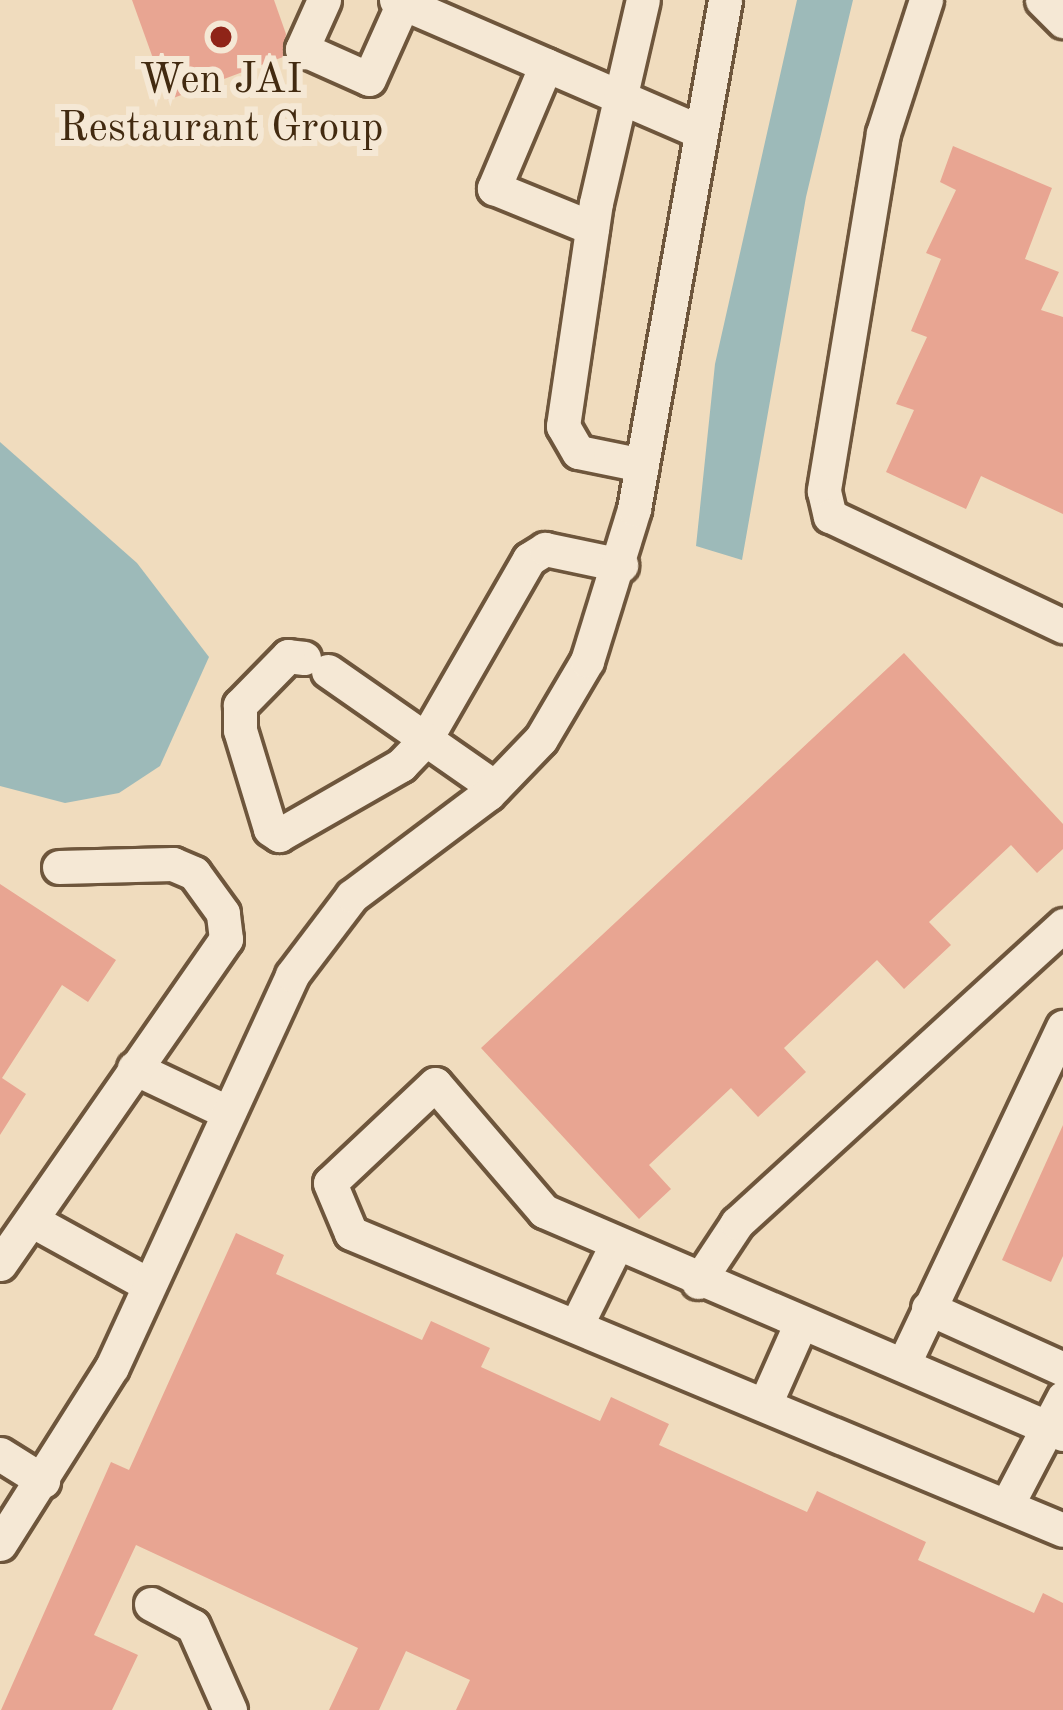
<!DOCTYPE html>
<style>
body{margin:0}
#map{position:relative;width:1063px;height:1710px;overflow:hidden;background:#f0dcbe;font-family:"Old Standard TT",serif}
div>[style]{position:absolute}
[style*='--x']{left:calc(var(--x)*1px);top:calc(var(--y)*1px);width:calc(var(--w)*1px);rotate:calc(var(--a)*1deg)}
.water>*{inset:0;background:#9dbab9}
.building>*{inset:0;background:#e8a592}
.roads{filter:drop-shadow(3px 0 #6e563c) drop-shadow(-3px 0 #6e563c) drop-shadow(0 3px #6e563c) drop-shadow(0 -3px #6e563c)}
.minor>*{height:33px;margin:-16.5px;padding:0 16.5px;transform-origin:16.5px;border-radius:16.5px;background:#f5e8d5}
.dots>*{width:33px;height:33px;translate:-50% -50%;box-sizing:border-box;border:6px solid #f5e8d5;border-radius:50%}
span{translate:-50% -50%;white-space:nowrap;text-align:center;line-height:1.15;-webkit-text-stroke:12px #f5e8d5;paint-order:stroke}
.poi-label{font-size:42px;color:#422a10}
</style>
<div id="map">
<div class="water">
<i style="clip-path:polygon(797px 0,853px 0,806px 197px,742px 560px,696px 546px,715px 364px)"></i>
<i style="clip-path:polygon(0 442px,137px 563px,209px 657px,160px 766px,119px 793px,65px 803px,0 786px)"></i>
</div>
<div class="building">
<i style="clip-path:polygon(132px 0,274px 0,286px 34px,283px 57px,168px 100px)"></i>
<i style="clip-path:polygon(953px 146px,1052px 188px,1025px 259px,1059px 272px,1041px 310px,1063px 317px,1063px 514px,981px 476px,966px 509px,886px 472px,914px 410px,896px 404px,927px 337px,911px 331px,941px 259px,926px 253px,956px 190px,940px 182px)"></i>
<i style="clip-path:polygon(904px 653px,1063px 824px,1063px 849px,1037px 873px,1011px 845px,929px 922px,951px 945px,904px 989px,877px 960px,784px 1048px,806px 1072px,758px 1117px,731px 1088px,649px 1165px,671px 1189px,639px 1219px,481px 1048px)"></i>
<i style="clip-path:polygon(0 884px,116px 960px,88px 1002px,62px 985px,2px 1078px,26px 1094px,0 1135px)"></i>
<i style="clip-path:polygon(1063px 1125px,1063px 1256px,1051px 1282px,1002px 1260px)"></i>
<i style="clip-path:polygon(236px 1233px,284px 1255px,276px 1274px,422px 1340px,431px 1321px,490px 1348px,481px 1367px,600px 1421px,611px 1397px,669px 1424px,659px 1445px,807px 1512px,817px 1491px,926px 1542px,918px 1560px,1034px 1613px,1043px 1593px,1063px 1603px,1063px 1710px,456px 1710px,470px 1680px,406px 1651px,379px 1710px,329px 1710px,358px 1648px,136px 1545px,94px 1635px,138px 1655px,112px 1710px,1px 1710px,111px 1462px,129px 1470px)"></i>
</div>
<div class="roads">
<div class="minor">
<i style="--x:324;--y:0;--w:54;--a:114.2"></i>
<i style="--x:302;--y:49;--w:73;--a:24.1"></i>
<i style="--x:369;--y:79;--w:83;--a:-65.9"></i>
<i style="--x:396;--y:0;--w:330;--a:23.4"></i>
<i style="--x:926;--y:0;--w:140;--a:107.9"></i>
<i style="--x:883;--y:133;--w:363;--a:99.4"></i>
<i style="--x:824;--y:491;--w:26;--a:77"></i>
<i style="--x:830;--y:516;--w:258;--a:25.3"></i>
<i style="--x:1042;--y:0;--w:30;--a:45"></i>
<i style="--x:546;--y:65;--w:134;--a:112.9"></i>
<i style="--x:494;--y:188;--w:106;--a:22.2"></i>
<i style="--x:642;--y:465;--w:65;--a:-168.5"></i>
<i style="--x:578;--y:452;--w:30;--a:-120"></i>
<i style="--x:563;--y:426;--w:225;--a:-81.6"></i>
<i style="--x:596;--y:203;--w:208;--a:-77"></i>
<i style="--x:304;--y:658;--w:16;--a:-173"></i>
<i style="--x:288;--y:656;--w:69;--a:134.4"></i>
<i style="--x:240;--y:705;--w:25;--a:90"></i>
<i style="--x:240;--y:730;--w:103;--a:73.1"></i>
<i style="--x:270;--y:829;--w:11;--a:34"></i>
<i style="--x:279;--y:835;--w:141;--a:-29.8"></i>
<i style="--x:401;--y:765;--w:35;--a:-46"></i>
<i style="--x:425;--y:740;--w:209;--a:-60.1"></i>
<i style="--x:529;--y:559;--w:19;--a:-32"></i>
<i style="--x:545;--y:549;--w:78;--a:11.9"></i>
<i style="--x:328;--y:671;--w:203;--a:34.9"></i>
<i style="--x:134;--y:1068;--w:103;--a:25.3"></i>
<i style="--x:33;--y:1221;--w:132;--a:28.9"></i>
<i style="--x:0;--y:1264;--w:396;--a:-55.2"></i>
<i style="--x:226;--y:939;--w:26;--a:-97"></i>
<i style="--x:223;--y:913;--w:49;--a:-125.9"></i>
<i style="--x:194;--y:873;--w:23;--a:-157"></i>
<i style="--x:173;--y:864;--w:114;--a:178.5"></i>
<i style="--x:698;--y:1282;--w:71;--a:-56.5"></i>
<i style="--x:737;--y:1223;--w:442;--a:-42.4"></i>
<i style="--x:928;--y:1308;--w:148;--a:24.3"></i>
<i style="--x:576;--y:1326;--w:90;--a:-63.7"></i>
<i style="--x:904;--y:1363;--w:372;--a:-64.7"></i>
<i style="--x:765;--y:1404;--w:86;--a:-66.1"></i>
<i style="--x:1063;--y:1434;--w:565;--a:-156.75"></i>
<i style="--x:544;--y:1211;--w:167;--a:-130.6"></i>
<i style="--x:435;--y:1084;--w:144;--a:136.7"></i>
<i style="--x:330;--y:1183;--w:54;--a:67.2"></i>
<i style="--x:351;--y:1233;--w:771;--a:22.64"></i>
<i style="--x:0;--y:1454;--w:51;--a:32.1"></i>
<i style="--x:1007;--y:1505;--w:121;--a:-62.4"></i>
<i style="--x:0;--y:1544;--w:209;--a:-57.7"></i>
<i style="--x:112;--y:1367;--w:431;--a:-65.3"></i>
<i style="--x:292;--y:975;--w:99;--a:-52.8"></i>
<i style="--x:352;--y:896;--w:170;--a:-36.9"></i>
<i style="--x:488;--y:794;--w:76;--a:-46.1"></i>
<i style="--x:541;--y:739;--w:91;--a:-59.5"></i>
<i style="--x:587;--y:661;--w:159;--a:-72.8"></i>
<i style="--x:634;--y:509;--w:517;--a:-79.86"></i>
<i style="--x:151;--y:1604;--w:47;--a:27.6"></i>
<i style="--x:193;--y:1626;--w:92;--a:66.2"></i>
</div>
</div>
<div class="dots">
<i style="left:221px;top:37px;background:#8f2418"></i>
</div>
<div class="poi-label">
<span style="left:221px;top:105px">Wen JAI<br>Restaurant Group</span>
</div>
</div>
